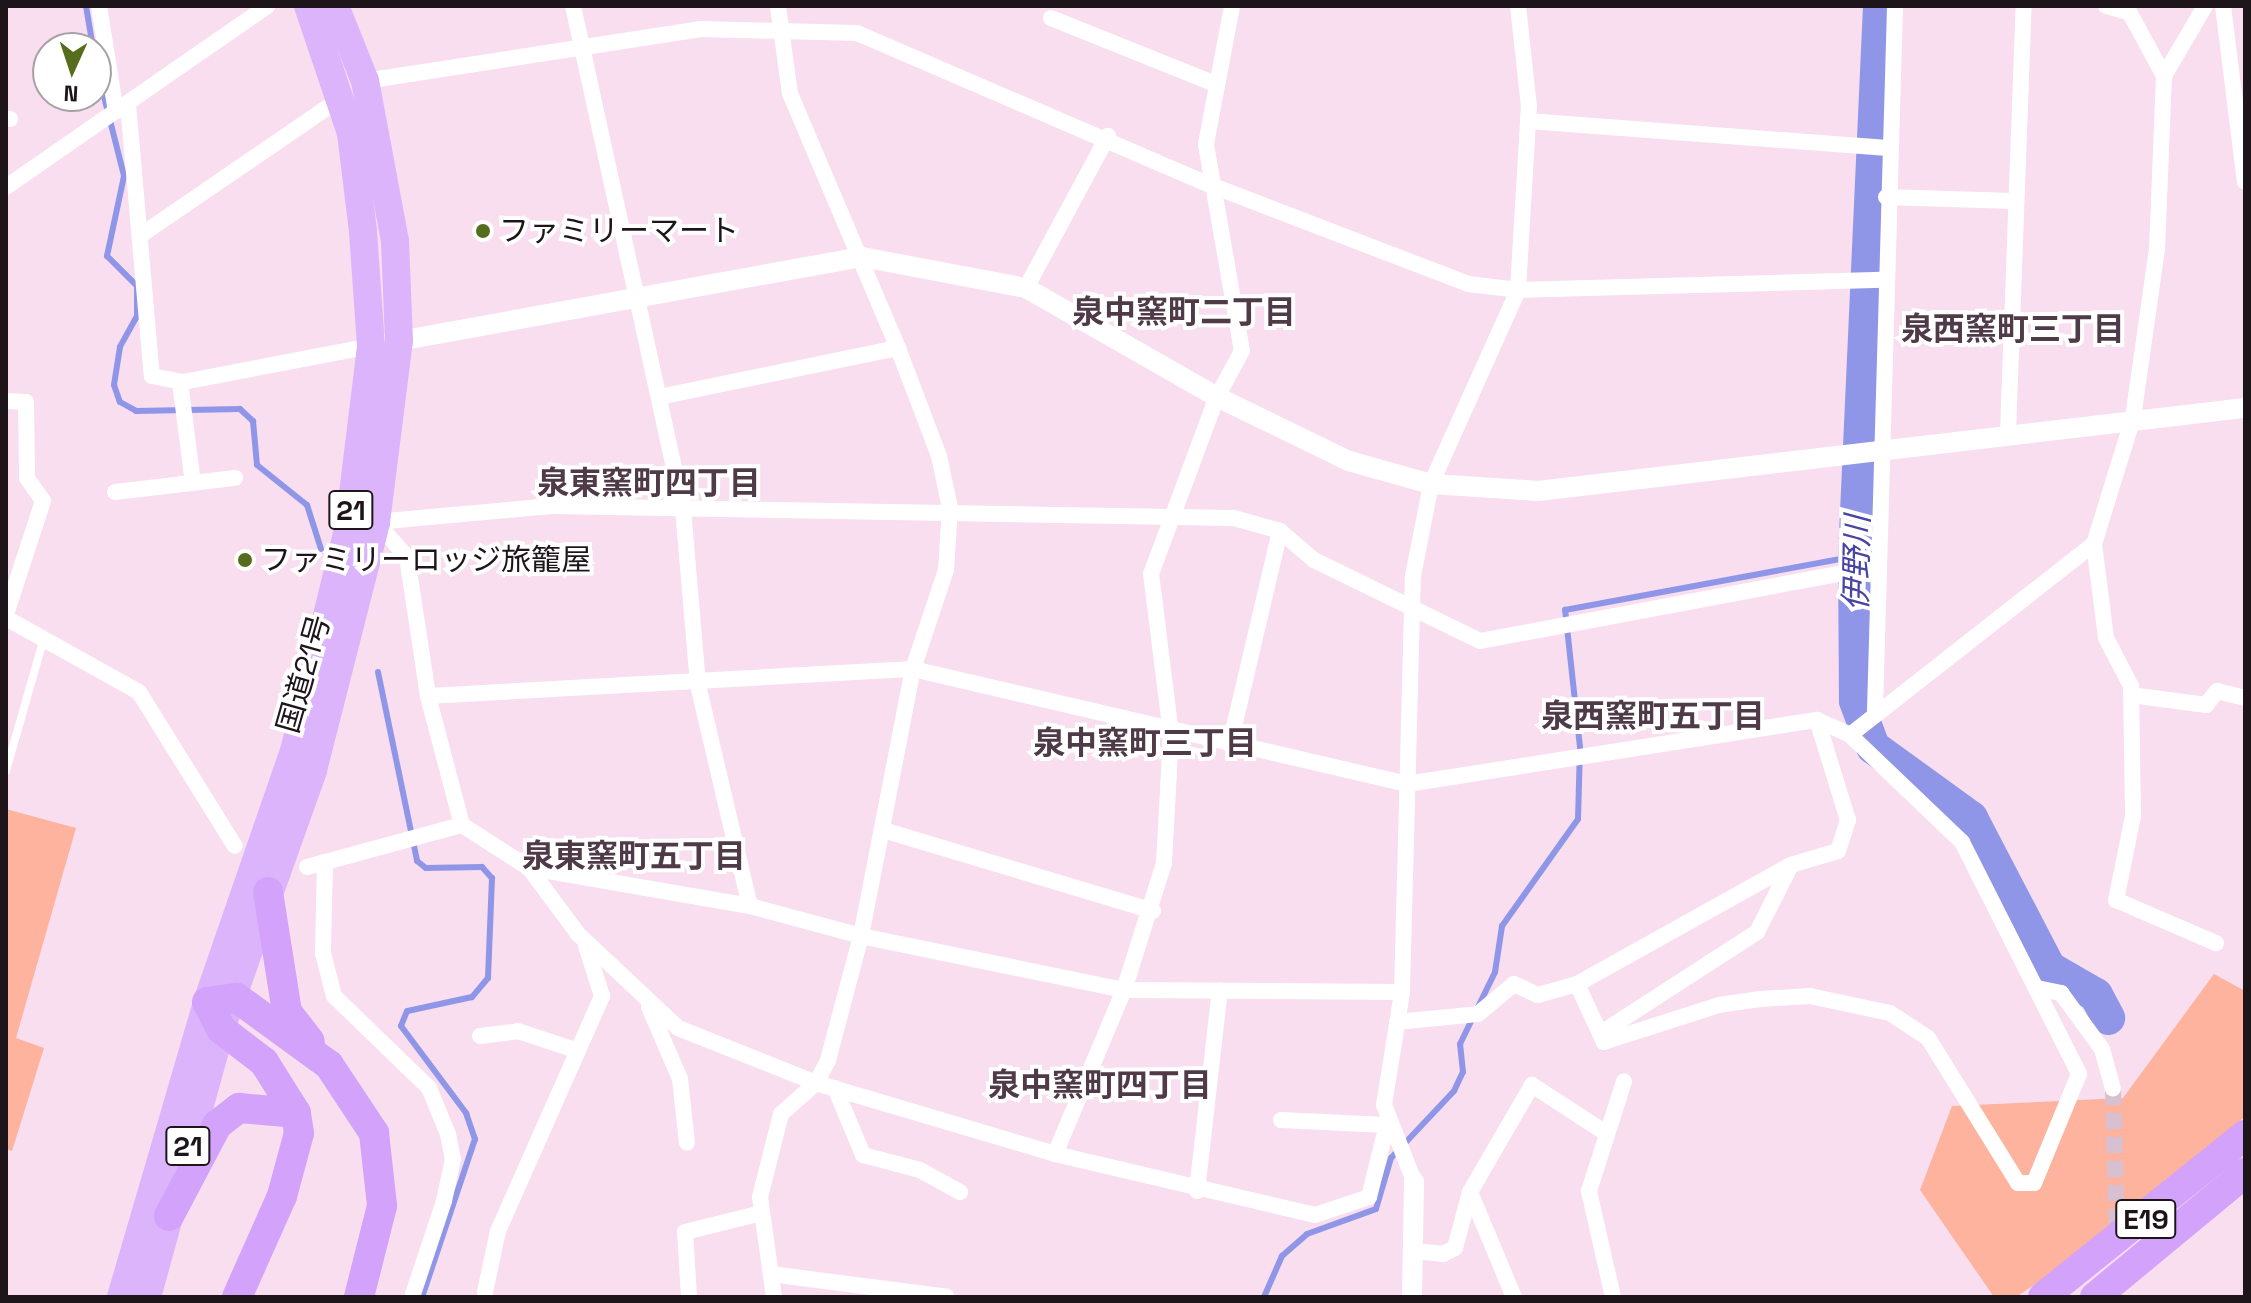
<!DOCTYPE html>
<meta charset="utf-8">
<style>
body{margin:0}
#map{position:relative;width:2251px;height:1303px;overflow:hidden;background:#f8deef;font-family:"Space Grotesk","Noto Sans JP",sans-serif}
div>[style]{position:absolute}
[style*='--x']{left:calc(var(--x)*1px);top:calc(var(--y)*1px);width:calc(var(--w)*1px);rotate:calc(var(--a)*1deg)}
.green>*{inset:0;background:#fdb39e}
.stream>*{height:6px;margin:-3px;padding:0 3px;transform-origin:3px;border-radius:3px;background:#9096e7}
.river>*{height:34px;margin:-17px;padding:0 17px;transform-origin:17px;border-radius:17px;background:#9096e7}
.minor-tunnel>*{height:16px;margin-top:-8px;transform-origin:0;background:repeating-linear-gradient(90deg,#d7c0cf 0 16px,transparent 0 24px)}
.service>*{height:8px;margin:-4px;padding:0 4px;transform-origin:4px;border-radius:4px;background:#fff}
.minor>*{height:16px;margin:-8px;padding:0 8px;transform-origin:8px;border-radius:8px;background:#fff}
.tertiary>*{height:20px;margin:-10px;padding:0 10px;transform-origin:10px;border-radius:10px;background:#fff}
.trunk>*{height:28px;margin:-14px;padding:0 14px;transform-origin:14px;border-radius:14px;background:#dcb4fb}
.motorway>*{height:30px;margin:-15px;padding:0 15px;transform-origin:15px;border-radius:15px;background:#d3a2fa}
.dots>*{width:22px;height:22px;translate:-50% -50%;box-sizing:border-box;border:4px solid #fff;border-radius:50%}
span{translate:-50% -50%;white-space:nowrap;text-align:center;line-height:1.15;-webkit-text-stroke:8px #fff;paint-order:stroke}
.shield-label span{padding:2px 6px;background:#fff;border:2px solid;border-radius:6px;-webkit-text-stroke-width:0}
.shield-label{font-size:28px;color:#1e151b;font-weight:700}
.poi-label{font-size:30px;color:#1e151b}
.left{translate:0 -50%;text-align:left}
.street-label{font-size:30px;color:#1e151b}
.neighbourhood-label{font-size:32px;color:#4f3a48;font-weight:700}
.water-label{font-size:32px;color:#4744a2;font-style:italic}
.frame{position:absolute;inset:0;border:8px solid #1e151b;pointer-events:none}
.north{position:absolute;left:32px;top:32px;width:80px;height:80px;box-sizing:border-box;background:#fff;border:2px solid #a5a1a4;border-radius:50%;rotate:183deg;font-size:22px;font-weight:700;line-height:32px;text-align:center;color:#1e151b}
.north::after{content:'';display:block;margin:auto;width:28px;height:36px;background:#566d1e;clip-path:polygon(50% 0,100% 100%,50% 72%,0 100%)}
</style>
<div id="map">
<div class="green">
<i style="clip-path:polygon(6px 809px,76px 828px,16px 1038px,44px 1048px,12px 1151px,6px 1149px)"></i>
<i style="clip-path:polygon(2214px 974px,2245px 991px,2245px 1116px,2162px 1200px,2016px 1297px,1994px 1297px,1920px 1190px,1952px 1106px,2123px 1098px)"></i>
</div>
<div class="stream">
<i style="--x:86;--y:6;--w:43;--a:80.5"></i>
<i style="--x:96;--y:65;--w:114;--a:75.8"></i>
<i style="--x:124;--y:176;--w:82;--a:102"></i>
<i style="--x:107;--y:256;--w:42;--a:45"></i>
<i style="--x:137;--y:286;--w:30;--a:90"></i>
<i style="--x:137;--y:316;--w:35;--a:119"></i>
<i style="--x:120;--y:347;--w:38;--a:99"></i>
<i style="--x:114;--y:385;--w:18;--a:71"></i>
<i style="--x:120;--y:402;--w:18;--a:29"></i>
<i style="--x:136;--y:411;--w:104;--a:-1.1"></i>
<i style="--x:240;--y:409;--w:18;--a:43"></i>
<i style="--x:253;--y:421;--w:44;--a:84.8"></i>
<i style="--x:257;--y:465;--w:64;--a:38.7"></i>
<i style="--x:307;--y:505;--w:46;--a:72.3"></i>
<i style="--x:378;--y:672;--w:193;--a:78.3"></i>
<i style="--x:417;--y:861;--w:11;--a:38"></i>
<i style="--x:426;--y:868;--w:56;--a:-1"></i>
<i style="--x:482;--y:867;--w:15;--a:48"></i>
<i style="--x:492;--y:878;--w:100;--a:92.3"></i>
<i style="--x:488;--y:978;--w:25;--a:130"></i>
<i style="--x:472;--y:997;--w:66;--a:167.8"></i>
<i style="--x:407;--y:1011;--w:16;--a:112"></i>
<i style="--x:401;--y:1026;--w:109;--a:53.2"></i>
<i style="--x:466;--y:1113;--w:28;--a:71"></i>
<i style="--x:475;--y:1139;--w:167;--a:108.5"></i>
<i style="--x:1478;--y:1007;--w:39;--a:-64"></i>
<i style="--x:1495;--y:972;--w:47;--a:-81.3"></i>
<i style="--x:1502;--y:926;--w:131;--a:-54.6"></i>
<i style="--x:1578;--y:819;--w:72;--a:-88.4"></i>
<i style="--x:1580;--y:747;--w:138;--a:-96.2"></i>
<i style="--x:1565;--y:610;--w:295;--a:-10.5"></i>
<i style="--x:1264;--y:1297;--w:45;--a:-66.3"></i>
<i style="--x:1282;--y:1256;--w:33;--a:-41"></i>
<i style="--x:1307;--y:1234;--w:73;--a:-19.9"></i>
<i style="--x:1376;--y:1209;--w:53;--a:-73.6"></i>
<i style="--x:1391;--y:1158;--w:92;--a:-46.8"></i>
<i style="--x:1454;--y:1091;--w:21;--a:-65"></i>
<i style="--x:1463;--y:1072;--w:28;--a:-96"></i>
<i style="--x:1460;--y:1044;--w:30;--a:-64"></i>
</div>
<div class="river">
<i style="--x:1880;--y:6;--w:551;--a:92.6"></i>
<i style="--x:1855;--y:556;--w:145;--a:89.6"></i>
<i style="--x:1856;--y:701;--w:49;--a:69.7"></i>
<i style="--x:1873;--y:747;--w:121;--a:35.9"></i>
<i style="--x:1971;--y:818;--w:169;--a:62.5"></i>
<i style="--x:2049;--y:968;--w:54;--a:29.9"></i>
<i style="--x:2096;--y:995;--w:26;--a:62"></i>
</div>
<div class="minor-tunnel">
<i style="--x:2113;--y:1089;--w:150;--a:88.5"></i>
</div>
<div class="service">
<i style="--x:6;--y:771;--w:138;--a:-74.1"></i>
</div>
<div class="minor">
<i style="--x:99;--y:6;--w:107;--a:80.9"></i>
<i style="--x:573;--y:6;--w:515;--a:77.66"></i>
<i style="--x:683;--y:509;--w:177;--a:85.1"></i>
<i style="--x:698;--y:685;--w:227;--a:76.8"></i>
<i style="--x:2106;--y:6;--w:23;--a:15"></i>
<i style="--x:2126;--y:6;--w:80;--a:61.5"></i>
<i style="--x:2205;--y:6;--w:81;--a:120.4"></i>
<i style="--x:2164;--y:76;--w:173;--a:92.3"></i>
<i style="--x:2157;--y:249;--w:171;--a:98.1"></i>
<i style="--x:2133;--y:418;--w:132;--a:107.2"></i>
<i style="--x:2094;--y:544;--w:95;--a:82.7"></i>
<i style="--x:2106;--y:638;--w:54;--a:62.5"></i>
<i style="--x:2131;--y:686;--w:130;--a:89.1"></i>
<i style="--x:2133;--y:816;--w:86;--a:101.4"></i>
<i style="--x:2116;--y:900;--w:109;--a:23.3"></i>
<i style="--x:2223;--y:6;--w:177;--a:82.9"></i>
<i style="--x:1051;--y:18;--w:177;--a:21.9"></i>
<i style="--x:365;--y:81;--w:340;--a:-8.8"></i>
<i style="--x:701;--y:29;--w:156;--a:1.5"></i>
<i style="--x:857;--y:33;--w:387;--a:23.3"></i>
<i style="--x:1213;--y:186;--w:273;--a:21"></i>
<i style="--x:1468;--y:284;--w:50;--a:6.8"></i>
<i style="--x:1518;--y:290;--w:365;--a:-1.6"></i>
<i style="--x:128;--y:104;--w:273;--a:85"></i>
<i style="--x:152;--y:376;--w:32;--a:11"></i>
<i style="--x:183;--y:382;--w:191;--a:-10.8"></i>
<i style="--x:6;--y:119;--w:4;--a:0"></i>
<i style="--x:1528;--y:121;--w:361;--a:4.3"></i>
<i style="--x:6;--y:187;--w:318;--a:-34.7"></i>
<i style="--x:1886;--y:197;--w:128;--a:1.8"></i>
<i style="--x:144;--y:233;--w:237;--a:-34.4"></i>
<i style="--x:1026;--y:288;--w:173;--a:-61.7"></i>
<i style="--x:180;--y:382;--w:102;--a:82.7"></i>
<i style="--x:659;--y:397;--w:244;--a:-11.6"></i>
<i style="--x:6;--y:401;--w:20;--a:3"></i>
<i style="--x:26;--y:402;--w:76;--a:89.2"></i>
<i style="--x:27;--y:478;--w:28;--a:55"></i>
<i style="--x:43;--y:501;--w:119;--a:108.1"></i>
<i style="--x:2008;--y:433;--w:427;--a:-87.9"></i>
<i style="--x:115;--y:492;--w:121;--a:-6.7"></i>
<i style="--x:6;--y:618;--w:152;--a:29.1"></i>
<i style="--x:139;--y:692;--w:181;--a:58.1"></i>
<i style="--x:2131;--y:695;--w:76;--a:7.6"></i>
<i style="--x:2206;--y:705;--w:18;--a:-52"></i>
<i style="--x:2217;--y:691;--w:29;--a:14"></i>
<i style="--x:428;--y:696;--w:486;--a:-3.2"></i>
<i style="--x:913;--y:669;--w:507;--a:13.1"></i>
<i style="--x:1407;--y:784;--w:415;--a:-8.9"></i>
<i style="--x:1817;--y:720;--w:36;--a:24"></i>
<i style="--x:1850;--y:735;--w:155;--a:43.7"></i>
<i style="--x:1962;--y:842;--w:260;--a:63.2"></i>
<i style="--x:2079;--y:1074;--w:118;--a:112.4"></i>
<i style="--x:2034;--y:1183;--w:16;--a:180"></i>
<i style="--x:2018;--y:1183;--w:171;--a:-121.8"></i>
<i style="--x:1928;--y:1038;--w:45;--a:-146.7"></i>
<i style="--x:1890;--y:1013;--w:82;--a:-168"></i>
<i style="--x:1810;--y:996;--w:50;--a:176.6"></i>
<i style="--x:1760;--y:999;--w:41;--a:171.7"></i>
<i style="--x:1719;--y:1005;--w:121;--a:162.2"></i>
<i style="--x:1604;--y:1042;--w:64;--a:-115"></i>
<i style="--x:1875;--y:710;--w:704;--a:-88.37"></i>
<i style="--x:1850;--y:735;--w:310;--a:-38.1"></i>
<i style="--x:1230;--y:744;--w:219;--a:-76.8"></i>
<i style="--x:883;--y:830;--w:282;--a:16.7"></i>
<i style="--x:325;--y:862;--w:91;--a:91.3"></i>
<i style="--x:323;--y:953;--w:44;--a:75.7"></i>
<i style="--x:334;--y:996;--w:132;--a:44.1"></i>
<i style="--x:429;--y:1088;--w:50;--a:67.6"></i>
<i style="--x:448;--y:1134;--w:25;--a:79"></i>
<i style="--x:453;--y:1159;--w:43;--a:102.1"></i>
<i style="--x:444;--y:1201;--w:101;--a:108.4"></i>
<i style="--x:307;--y:867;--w:161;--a:-15.2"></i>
<i style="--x:529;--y:868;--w:82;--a:53.4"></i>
<i style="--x:578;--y:934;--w:137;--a:43.2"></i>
<i style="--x:678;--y:1028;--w:149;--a:21.7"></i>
<i style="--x:816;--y:1083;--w:249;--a:16.5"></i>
<i style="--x:1055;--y:1154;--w:267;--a:13.2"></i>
<i style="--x:1315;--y:1215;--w:57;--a:-18.4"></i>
<i style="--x:1369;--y:1197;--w:74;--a:-76"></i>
<i style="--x:2037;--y:988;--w:25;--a:12"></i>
<i style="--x:2061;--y:993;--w:69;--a:53.8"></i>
<i style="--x:2102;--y:1049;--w:41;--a:74.6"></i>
<i style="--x:1402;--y:992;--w:278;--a:-179.6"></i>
<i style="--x:1124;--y:990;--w:268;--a:-168.4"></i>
<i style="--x:861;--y:936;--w:115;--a:-164.9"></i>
<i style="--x:750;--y:906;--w:224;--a:-170.2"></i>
<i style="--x:529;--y:868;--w:80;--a:-147.3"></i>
<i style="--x:462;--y:825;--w:133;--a:-104.8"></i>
<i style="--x:428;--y:696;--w:141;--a:-98.6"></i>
<i style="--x:407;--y:557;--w:47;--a:-131.5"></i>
<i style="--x:376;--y:522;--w:177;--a:-5.2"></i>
<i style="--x:552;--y:506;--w:682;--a:1.01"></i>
<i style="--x:1234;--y:518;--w:48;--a:15.8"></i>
<i style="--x:1280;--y:531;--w:45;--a:40.5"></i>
<i style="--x:1314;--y:560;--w:185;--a:26"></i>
<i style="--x:1480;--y:641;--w:402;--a:-10.6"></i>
<i style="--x:649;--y:1007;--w:78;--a:66.7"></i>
<i style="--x:680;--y:1079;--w:64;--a:83.8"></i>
<i style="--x:1397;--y:1022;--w:81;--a:-5.6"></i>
<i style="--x:1478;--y:1014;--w:47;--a:-39.8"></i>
<i style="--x:1514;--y:984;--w:26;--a:25"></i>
<i style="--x:1538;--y:995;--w:41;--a:-15.8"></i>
<i style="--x:1577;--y:984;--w:245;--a:-29.1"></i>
<i style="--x:1791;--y:865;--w:49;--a:-16.6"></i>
<i style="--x:1838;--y:851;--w:33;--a:-72"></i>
<i style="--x:1848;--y:820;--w:105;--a:-107.2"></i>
<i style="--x:1601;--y:1033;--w:186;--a:-32.9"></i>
<i style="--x:1757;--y:932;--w:75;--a:-63.1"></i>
<i style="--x:480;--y:1036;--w:38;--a:-7"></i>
<i style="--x:518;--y:1031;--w:63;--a:18.4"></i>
<i style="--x:835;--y:1088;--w:73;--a:67.3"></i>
<i style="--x:863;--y:1155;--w:59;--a:14.7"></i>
<i style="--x:920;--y:1170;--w:46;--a:28.8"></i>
<i style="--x:1281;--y:1120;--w:106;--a:2.7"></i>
<i style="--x:1055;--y:1154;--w:178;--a:-67.2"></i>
<i style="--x:1124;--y:990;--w:133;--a:-72.5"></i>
<i style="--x:1164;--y:863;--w:129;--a:-86.9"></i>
<i style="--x:1171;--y:734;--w:161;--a:-97.1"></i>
<i style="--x:1151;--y:574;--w:189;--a:-69.6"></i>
<i style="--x:1217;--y:397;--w:52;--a:-61.5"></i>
<i style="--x:1242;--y:351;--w:210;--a:-99.9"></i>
<i style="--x:1206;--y:144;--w:140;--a:-79.3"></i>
<i style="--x:1414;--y:1181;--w:82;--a:-111.5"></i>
<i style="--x:1384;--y:1105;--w:114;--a:-80.9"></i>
<i style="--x:1402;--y:992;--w:416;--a:-88.5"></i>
<i style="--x:1413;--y:576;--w:94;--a:-78.9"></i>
<i style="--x:1431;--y:484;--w:213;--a:-65.8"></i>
<i style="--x:1518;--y:290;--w:183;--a:-86.6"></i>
<i style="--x:1529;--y:107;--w:102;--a:-96.2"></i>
<i style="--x:1197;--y:1191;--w:202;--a:-83.5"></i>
<i style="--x:1470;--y:1192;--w:114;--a:67.3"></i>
<i style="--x:1411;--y:1251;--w:32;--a:5"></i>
<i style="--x:1443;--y:1254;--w:13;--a:-27"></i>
<i style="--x:1455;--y:1248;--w:58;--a:-75"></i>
<i style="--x:1470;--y:1192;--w:124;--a:-59.9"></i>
<i style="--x:1532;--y:1085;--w:88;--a:33"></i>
<i style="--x:771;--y:1274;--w:177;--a:7.4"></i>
<i style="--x:485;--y:1292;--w:62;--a:-78"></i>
<i style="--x:498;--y:1231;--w:257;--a:-66.1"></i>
<i style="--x:602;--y:996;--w:52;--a:-107.7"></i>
<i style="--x:689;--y:1297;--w:65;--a:-93.5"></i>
<i style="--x:685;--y:1232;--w:79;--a:-13.9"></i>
<i style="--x:774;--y:1297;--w:101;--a:-98"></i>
<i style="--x:760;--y:1197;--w:86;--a:-75.8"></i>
<i style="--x:781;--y:1114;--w:47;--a:-41.5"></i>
<i style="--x:816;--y:1083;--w:26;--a:-62"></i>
<i style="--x:828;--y:1060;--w:128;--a:-75.1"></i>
<i style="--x:861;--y:936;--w:272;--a:-79"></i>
<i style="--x:913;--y:669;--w:104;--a:-71.6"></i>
<i style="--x:946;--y:570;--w:62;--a:-86.3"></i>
<i style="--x:950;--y:508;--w:53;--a:-101.9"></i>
<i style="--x:939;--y:456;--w:116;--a:-110.8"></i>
<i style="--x:898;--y:348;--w:276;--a:-113"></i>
<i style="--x:790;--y:94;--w:89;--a:-97.8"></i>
<i style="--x:1613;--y:1297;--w:109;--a:-102.8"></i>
<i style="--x:1589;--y:1191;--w:115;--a:-72.3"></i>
</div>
<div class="tertiary">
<i style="--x:388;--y:343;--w:482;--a:-10.3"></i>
<i style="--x:862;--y:257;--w:167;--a:10.7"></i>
<i style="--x:1026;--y:288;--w:220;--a:29.7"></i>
<i style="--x:1217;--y:397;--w:147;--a:25.9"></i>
<i style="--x:1349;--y:461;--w:85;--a:15.7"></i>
<i style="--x:1431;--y:484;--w:107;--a:3.7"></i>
<i style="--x:1538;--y:491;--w:712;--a:-6.7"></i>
<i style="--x:1412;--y:1297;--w:116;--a:-89"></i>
</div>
<div class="trunk">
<i style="--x:121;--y:1297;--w:307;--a:-73.7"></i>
<i style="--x:207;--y:1002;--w:266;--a:-70.9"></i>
<i style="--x:294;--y:751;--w:232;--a:-76.3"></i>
<i style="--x:349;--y:526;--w:181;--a:-83"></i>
<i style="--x:371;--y:346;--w:115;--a:-94"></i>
<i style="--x:363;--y:231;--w:99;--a:-97"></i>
<i style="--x:351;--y:133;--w:134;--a:-108.7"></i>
<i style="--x:147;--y:1297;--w:278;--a:-74.6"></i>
<i style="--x:221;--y:1029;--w:275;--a:-70.4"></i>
<i style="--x:313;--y:770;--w:256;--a:-75.7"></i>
<i style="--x:376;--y:522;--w:182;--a:-82.8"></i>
<i style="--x:399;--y:341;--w:100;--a:-92.3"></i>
<i style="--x:395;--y:241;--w:163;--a:-100.6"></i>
<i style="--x:365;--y:81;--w:81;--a:-111.8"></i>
</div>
<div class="motorway">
<i style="--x:268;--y:892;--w:121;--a:81"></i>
<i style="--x:287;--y:1012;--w:37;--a:52"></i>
<i style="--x:169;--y:1216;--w:103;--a:-62.2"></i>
<i style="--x:217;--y:1125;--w:28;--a:-38"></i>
<i style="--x:239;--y:1108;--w:57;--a:5"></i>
<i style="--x:237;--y:1297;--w:111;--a:-66"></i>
<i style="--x:282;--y:1196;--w:65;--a:-74.9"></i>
<i style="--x:299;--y:1133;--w:20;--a:-99"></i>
<i style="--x:296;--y:1113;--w:60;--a:-122.1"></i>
<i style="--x:264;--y:1062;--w:54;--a:-142.5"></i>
<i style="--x:221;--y:1029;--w:30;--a:-117"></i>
<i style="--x:207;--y:1002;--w:30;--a:-8"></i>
<i style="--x:237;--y:998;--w:114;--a:36.1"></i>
<i style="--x:329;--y:1065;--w:82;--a:56.5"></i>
<i style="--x:374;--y:1133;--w:73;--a:83.7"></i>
<i style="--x:382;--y:1206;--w:94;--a:104.2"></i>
<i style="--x:2043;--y:1297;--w:259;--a:-38.7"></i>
<i style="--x:2095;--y:1297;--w:195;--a:-39.6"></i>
</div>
<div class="dots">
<i style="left:483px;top:231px;background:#566d1e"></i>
<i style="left:245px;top:560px;background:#566d1e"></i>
</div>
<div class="shield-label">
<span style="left:351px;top:510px">21</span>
<span style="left:188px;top:1146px">21</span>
<span style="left:2146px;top:1219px">E19</span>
</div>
<div class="poi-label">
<span class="left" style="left:499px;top:231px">ファミリーマート</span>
<span class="left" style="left:261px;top:560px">ファミリーロッジ旅籠屋</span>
</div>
<div class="street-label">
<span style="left:304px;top:674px;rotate:-74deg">国道21号</span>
</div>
<div class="neighbourhood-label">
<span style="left:1184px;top:312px">泉中窯町二丁目</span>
<span style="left:2013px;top:329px">泉西窯町三丁目</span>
<span style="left:649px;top:483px">泉東窯町四丁目</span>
<span style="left:1653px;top:716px">泉西窯町五丁目</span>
<span style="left:1145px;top:743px">泉中窯町三丁目</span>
<span style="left:634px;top:856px">泉東窯町五丁目</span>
<span style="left:1100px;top:1085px">泉中窯町四丁目</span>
</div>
<div class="water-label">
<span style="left:1857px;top:563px;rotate:-89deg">伊野川</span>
</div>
<div class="frame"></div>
<div class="north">N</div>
</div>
